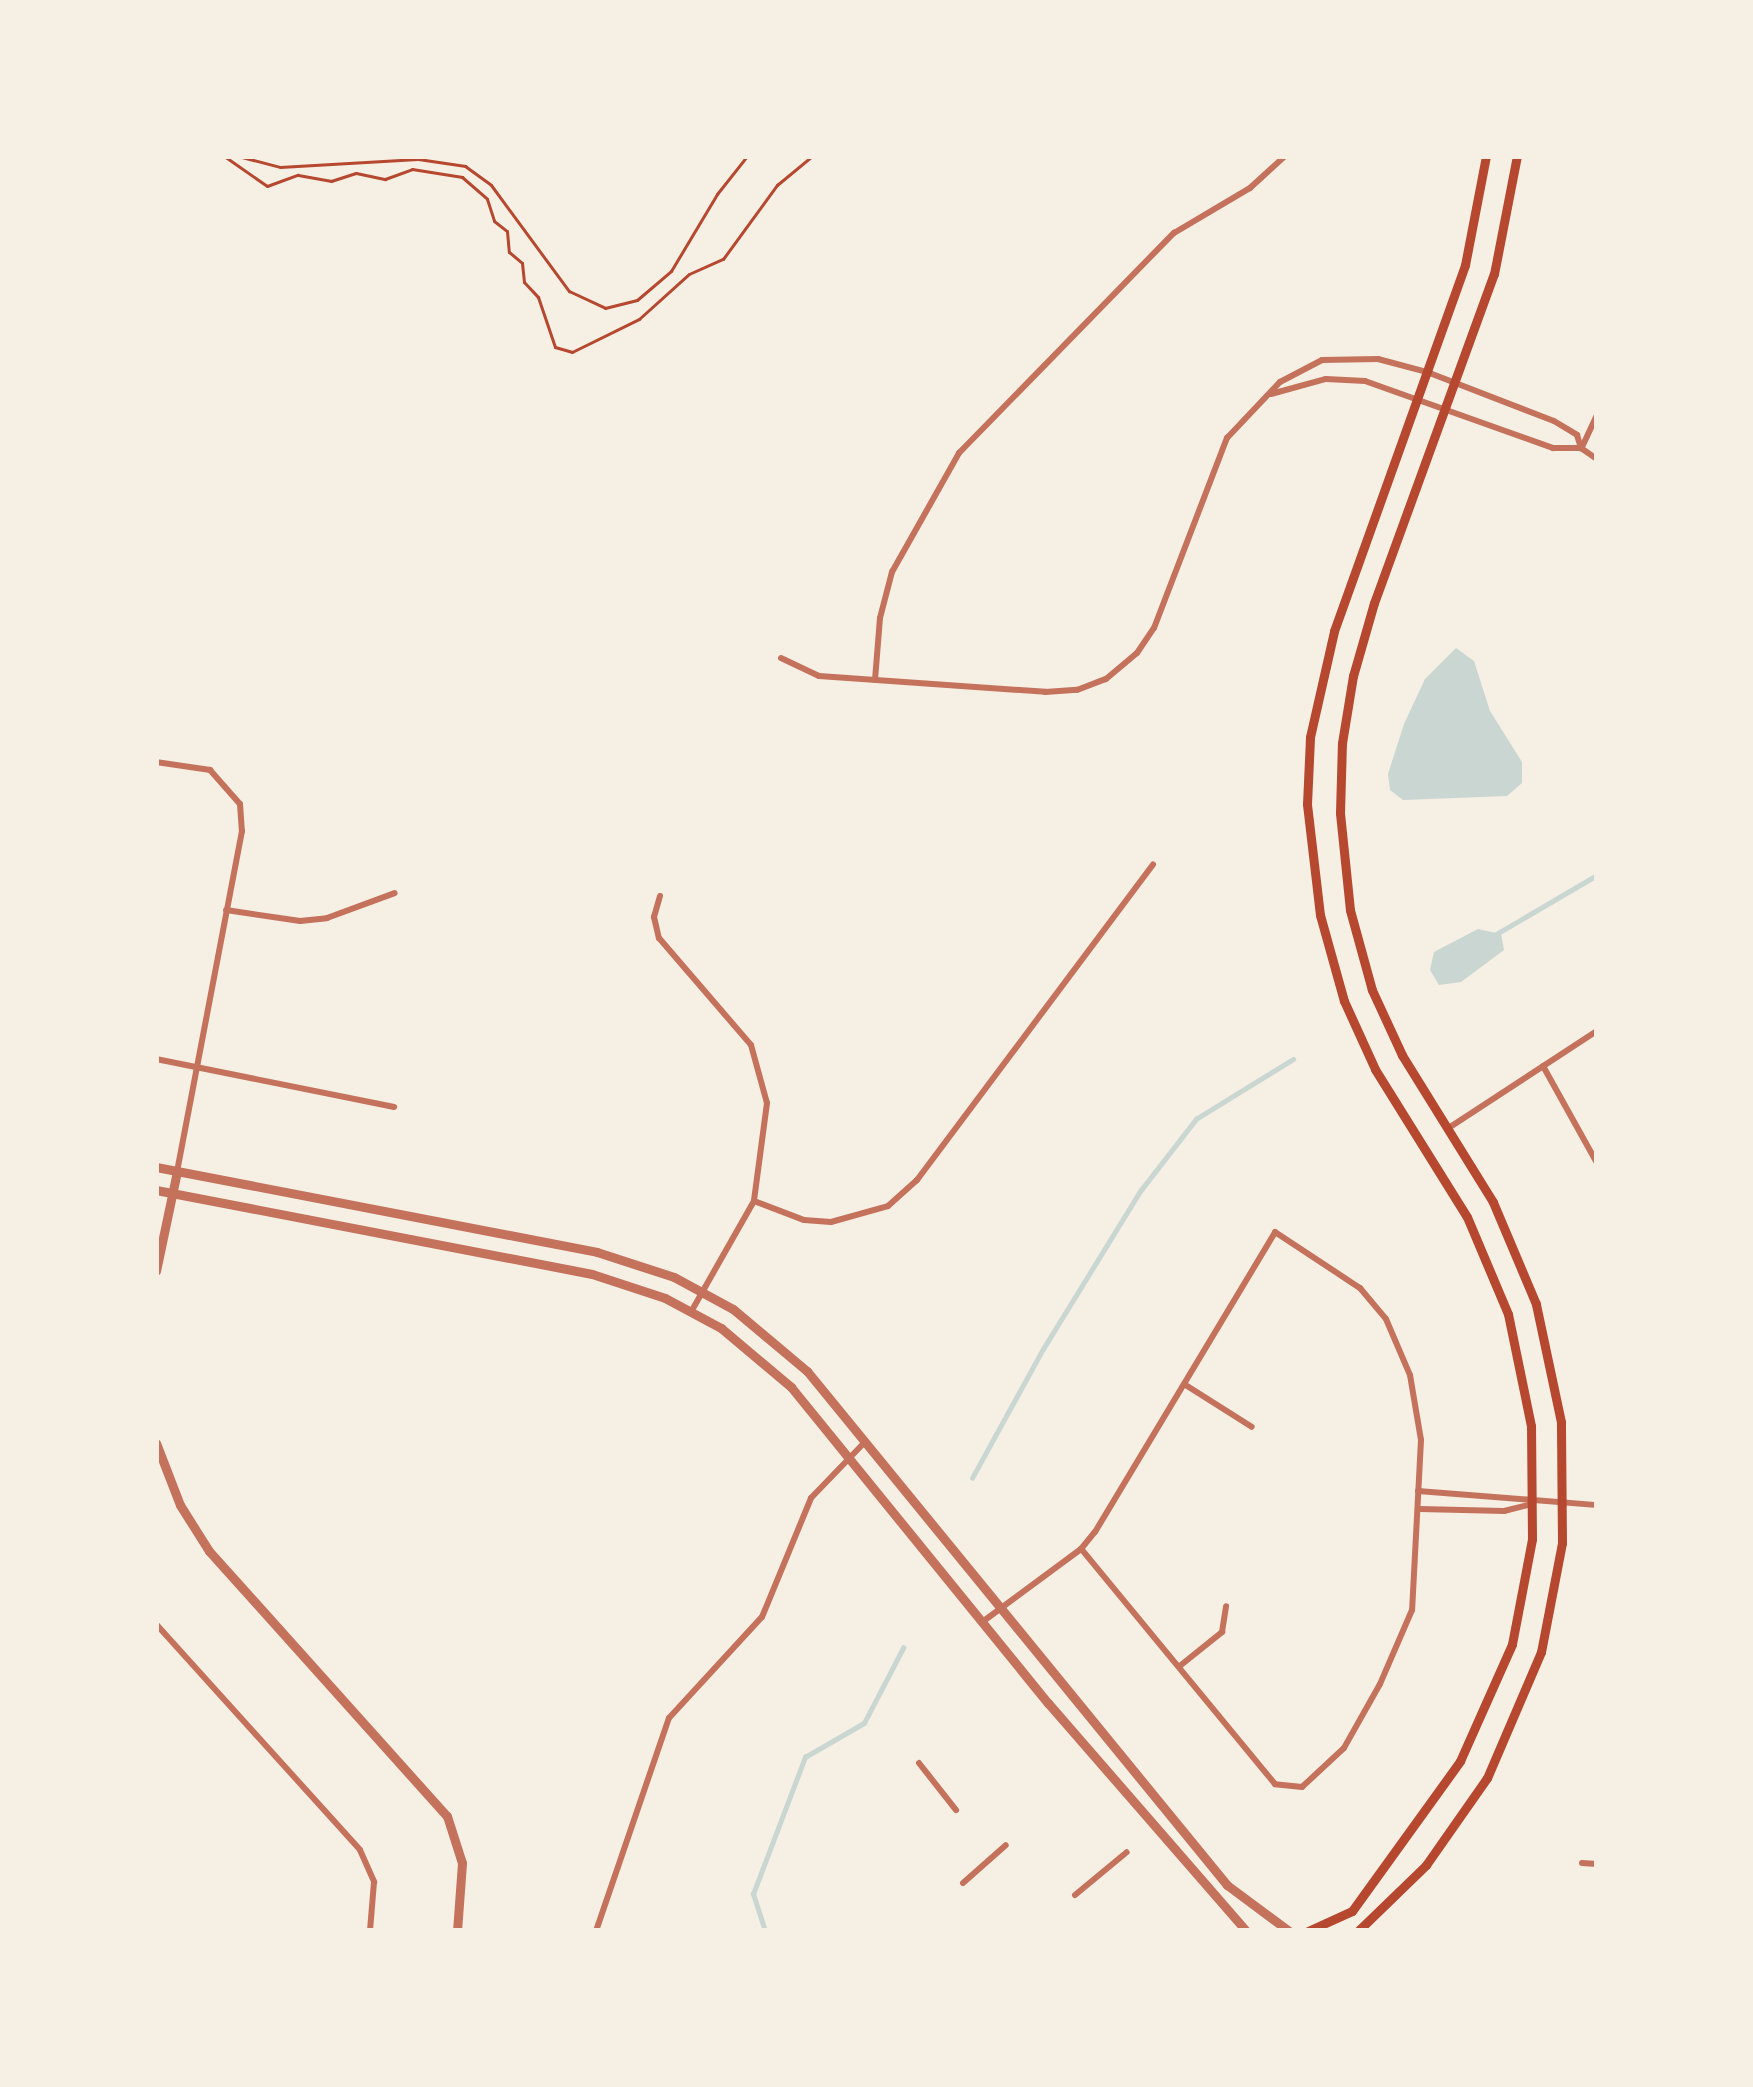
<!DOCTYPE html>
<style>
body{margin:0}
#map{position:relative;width:1753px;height:2087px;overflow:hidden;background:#f6efe4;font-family:"PT Sans",sans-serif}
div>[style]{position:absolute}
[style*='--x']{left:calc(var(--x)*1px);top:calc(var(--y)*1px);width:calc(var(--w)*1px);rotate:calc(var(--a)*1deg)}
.water>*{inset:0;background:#c9d6d2}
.stream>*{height:4.5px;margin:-2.25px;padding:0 2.25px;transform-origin:2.25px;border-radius:2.25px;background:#c9d6d2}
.path>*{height:3px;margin:-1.5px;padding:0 1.5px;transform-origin:1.5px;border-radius:1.5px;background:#b5482f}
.minor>*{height:6px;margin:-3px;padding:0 3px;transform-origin:3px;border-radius:3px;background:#c5725c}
.tertiary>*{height:9px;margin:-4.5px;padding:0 4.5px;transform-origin:4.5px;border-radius:4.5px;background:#c5725c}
.secondary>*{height:9px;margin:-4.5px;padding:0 4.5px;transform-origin:4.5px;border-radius:4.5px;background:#b5482f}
span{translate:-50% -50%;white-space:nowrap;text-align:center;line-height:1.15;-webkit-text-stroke:9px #f6efe4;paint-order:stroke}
.frame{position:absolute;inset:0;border:159px solid #f6efe4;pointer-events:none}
</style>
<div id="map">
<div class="water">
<i style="clip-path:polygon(1456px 648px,1474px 661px,1490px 711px,1522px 762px,1522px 783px,1507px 796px,1403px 800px,1390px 790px,1388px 774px,1404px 724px,1425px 679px)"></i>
<i style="clip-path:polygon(1478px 929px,1501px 934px,1504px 950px,1461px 982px,1439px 985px,1430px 970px,1434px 952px)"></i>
</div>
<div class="stream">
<i style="--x:1493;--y:936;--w:121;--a:-30.4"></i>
<i style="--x:972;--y:1478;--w:147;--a:-61.2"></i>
<i style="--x:1043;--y:1349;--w:187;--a:-58.4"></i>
<i style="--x:1141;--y:1190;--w:90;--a:-52.2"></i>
<i style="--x:1196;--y:1119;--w:114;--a:-31.7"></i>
<i style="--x:765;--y:1931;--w:39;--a:-108"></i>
<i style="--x:753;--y:1894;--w:147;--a:-69.2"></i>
<i style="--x:805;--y:1757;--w:68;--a:-30"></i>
<i style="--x:864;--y:1723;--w:85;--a:-62.5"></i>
</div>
<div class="path">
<i style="--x:224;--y:156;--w:52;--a:34.9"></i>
<i style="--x:267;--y:186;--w:33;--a:-20"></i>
<i style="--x:298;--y:175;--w:34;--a:10"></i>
<i style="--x:331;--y:181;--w:26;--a:-18"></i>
<i style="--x:356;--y:173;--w:30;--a:12"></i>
<i style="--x:385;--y:179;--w:29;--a:-20"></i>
<i style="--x:412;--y:169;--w:51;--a:9.1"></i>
<i style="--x:462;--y:177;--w:33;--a:41"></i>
<i style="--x:487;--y:199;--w:23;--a:72"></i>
<i style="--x:494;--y:221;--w:16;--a:38"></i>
<i style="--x:507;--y:231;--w:21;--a:85"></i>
<i style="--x:509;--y:252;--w:17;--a:40"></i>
<i style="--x:522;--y:263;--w:19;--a:84"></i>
<i style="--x:524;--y:282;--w:21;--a:47"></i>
<i style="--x:538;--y:297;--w:53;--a:71.2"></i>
<i style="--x:555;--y:347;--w:18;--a:16"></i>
<i style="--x:572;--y:352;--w:75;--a:-26.2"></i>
<i style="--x:639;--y:319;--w:67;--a:-42"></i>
<i style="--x:689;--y:274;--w:37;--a:-24"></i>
<i style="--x:723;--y:259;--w:92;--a:-53.9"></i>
<i style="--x:777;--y:185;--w:45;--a:-39.6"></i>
<i style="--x:238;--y:156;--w:43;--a:14.7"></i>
<i style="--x:280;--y:167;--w:138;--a:-3.3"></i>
<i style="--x:418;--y:159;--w:48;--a:8.5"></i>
<i style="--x:465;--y:166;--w:32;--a:36"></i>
<i style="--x:491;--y:185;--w:132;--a:53.7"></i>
<i style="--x:569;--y:291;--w:40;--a:25"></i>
<i style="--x:605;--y:308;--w:33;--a:-14"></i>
<i style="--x:637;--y:300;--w:45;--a:-40.5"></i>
<i style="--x:671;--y:271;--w:90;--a:-59.1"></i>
<i style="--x:717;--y:194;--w:48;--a:-51.7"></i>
</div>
<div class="minor">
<i style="--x:1271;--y:394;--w:57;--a:-15.3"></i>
<i style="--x:1326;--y:379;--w:39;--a:3"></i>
<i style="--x:1365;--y:381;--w:200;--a:19.6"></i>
<i style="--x:1553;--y:448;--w:28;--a:0"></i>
<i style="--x:1583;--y:445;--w:33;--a:-65"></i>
<i style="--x:781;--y:658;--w:42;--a:25.3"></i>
<i style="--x:819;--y:676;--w:227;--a:4"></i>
<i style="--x:1045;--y:692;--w:32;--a:-4"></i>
<i style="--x:1077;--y:690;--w:31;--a:-21"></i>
<i style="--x:1106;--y:679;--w:40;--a:-40"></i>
<i style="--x:1137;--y:653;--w:30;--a:-56"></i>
<i style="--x:1154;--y:628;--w:204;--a:-69"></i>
<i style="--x:1227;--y:438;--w:77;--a:-46.6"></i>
<i style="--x:1280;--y:382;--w:47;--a:-27.6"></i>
<i style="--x:1322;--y:360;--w:56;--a:-1"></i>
<i style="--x:1378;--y:359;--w:51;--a:14.9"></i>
<i style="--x:1427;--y:372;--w:136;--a:21.1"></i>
<i style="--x:1554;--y:421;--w:27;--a:31"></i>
<i style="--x:1577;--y:435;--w:14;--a:73"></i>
<i style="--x:1581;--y:448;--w:19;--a:35"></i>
<i style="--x:875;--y:680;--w:62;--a:-85.4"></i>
<i style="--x:880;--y:618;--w:48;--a:-75.4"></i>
<i style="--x:892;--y:572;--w:137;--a:-60.6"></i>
<i style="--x:959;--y:453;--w:308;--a:-45.7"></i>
<i style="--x:1174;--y:233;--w:88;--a:-30.6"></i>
<i style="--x:1250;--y:188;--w:47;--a:-42.4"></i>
<i style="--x:156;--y:762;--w:55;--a:8.4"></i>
<i style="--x:210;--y:770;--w:45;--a:48.6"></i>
<i style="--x:240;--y:804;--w:27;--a:86"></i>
<i style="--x:242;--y:831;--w:346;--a:100.8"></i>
<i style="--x:660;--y:896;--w:22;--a:106"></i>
<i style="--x:654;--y:917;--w:22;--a:77"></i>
<i style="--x:659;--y:938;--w:141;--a:49.3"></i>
<i style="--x:751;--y:1045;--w:60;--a:74.6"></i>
<i style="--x:767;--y:1103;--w:99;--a:97.6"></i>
<i style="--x:754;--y:1201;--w:125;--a:119.6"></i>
<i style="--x:226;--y:910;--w:75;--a:8.5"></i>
<i style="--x:300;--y:921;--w:27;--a:-6"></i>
<i style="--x:327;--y:918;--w:72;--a:-20.2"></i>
<i style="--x:156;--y:1059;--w:243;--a:11.4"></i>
<i style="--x:1543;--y:1066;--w:111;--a:60.9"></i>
<i style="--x:1447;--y:1129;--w:179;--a:-33.2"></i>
<i style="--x:754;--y:1201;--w:53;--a:20.8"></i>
<i style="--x:804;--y:1220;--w:27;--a:4"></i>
<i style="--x:831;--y:1222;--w:59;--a:-15.7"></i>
<i style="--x:888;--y:1206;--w:39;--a:-42"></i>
<i style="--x:917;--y:1180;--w:394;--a:-53.2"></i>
<i style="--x:1184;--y:1384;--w:80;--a:32.3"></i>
<i style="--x:1418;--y:1491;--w:180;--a:4.5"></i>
<i style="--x:1420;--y:1509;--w:84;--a:1.4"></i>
<i style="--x:1504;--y:1511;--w:29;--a:-14"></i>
<i style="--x:985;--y:1620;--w:119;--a:-36.5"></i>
<i style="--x:1081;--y:1549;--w:22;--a:-51"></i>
<i style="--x:1095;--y:1532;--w:350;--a:-59"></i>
<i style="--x:1275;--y:1232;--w:102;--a:33.4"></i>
<i style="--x:1360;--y:1288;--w:40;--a:50"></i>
<i style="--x:1386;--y:1319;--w:61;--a:66.8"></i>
<i style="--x:1410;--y:1375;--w:66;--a:80.4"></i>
<i style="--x:1421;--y:1440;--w:170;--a:93"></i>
<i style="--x:1412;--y:1610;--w:81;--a:113.4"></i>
<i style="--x:1380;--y:1684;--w:73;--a:119.4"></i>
<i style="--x:1344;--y:1748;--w:57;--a:137.1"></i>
<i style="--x:1302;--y:1787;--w:27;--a:-174"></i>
<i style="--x:1275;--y:1784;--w:305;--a:-129.5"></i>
<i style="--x:156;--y:1624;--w:304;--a:47.9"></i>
<i style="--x:360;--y:1850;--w:35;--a:66"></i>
<i style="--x:374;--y:1882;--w:49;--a:94.7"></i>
<i style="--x:1181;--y:1665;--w:53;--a:-38.8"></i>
<i style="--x:1222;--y:1632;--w:26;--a:-81"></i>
<i style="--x:919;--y:1763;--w:60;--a:51.8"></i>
<i style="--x:1582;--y:1863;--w:15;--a:4"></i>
<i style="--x:963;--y:1883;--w:57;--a:-41.5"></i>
<i style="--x:1075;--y:1895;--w:67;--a:-39.6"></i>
<i style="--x:596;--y:1931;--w:225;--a:-71.1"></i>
<i style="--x:669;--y:1718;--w:137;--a:-47.4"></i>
<i style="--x:762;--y:1617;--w:129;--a:-67.6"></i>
<i style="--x:811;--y:1498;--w:76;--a:-46.1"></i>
</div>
<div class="tertiary">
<i style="--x:156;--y:1167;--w:449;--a:10.9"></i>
<i style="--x:597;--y:1252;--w:81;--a:18"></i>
<i style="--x:674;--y:1277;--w:67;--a:28.5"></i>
<i style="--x:733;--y:1309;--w:97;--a:40"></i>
<i style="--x:807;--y:1371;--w:664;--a:50.75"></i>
<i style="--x:1227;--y:1885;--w:77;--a:36.6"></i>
<i style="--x:156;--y:1190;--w:444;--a:10.9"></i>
<i style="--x:592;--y:1274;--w:77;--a:18.2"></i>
<i style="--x:665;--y:1298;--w:64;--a:28.2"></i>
<i style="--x:721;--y:1328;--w:92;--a:40.1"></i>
<i style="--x:791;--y:1387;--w:407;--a:50.9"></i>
<i style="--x:1048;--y:1703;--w:302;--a:49"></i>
<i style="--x:156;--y:1271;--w:102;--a:-78.1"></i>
<i style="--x:156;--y:1443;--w:66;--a:68.8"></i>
<i style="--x:180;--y:1505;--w:54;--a:57.8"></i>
<i style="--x:209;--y:1551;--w:356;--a:48.1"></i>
<i style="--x:447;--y:1816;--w:49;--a:72.3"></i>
<i style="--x:462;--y:1863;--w:68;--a:94.2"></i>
</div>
<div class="secondary">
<i style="--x:1308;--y:1931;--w:48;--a:-24.4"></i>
<i style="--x:1352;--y:1911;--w:185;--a:-54.2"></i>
<i style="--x:1460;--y:1761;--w:128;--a:-66"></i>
<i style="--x:1512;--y:1644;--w:107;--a:-79.2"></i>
<i style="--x:1532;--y:1539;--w:113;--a:-90.5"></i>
<i style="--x:1531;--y:1426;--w:114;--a:-101.6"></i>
<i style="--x:1508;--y:1314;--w:105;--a:-112.9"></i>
<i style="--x:1467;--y:1217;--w:174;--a:-121.9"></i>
<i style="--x:1375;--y:1069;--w:75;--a:-114.5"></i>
<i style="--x:1344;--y:1001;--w:89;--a:-105.6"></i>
<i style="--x:1320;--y:915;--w:112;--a:-96.7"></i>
<i style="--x:1307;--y:804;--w:67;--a:-87.4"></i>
<i style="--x:1310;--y:737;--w:109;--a:-77.2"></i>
<i style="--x:1334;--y:631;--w:389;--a:-70.3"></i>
<i style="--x:1465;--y:265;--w:111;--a:-79.1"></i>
<i style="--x:1358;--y:1931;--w:95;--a:-44.1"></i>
<i style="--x:1426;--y:1865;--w:106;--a:-55"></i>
<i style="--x:1487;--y:1778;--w:137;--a:-66.8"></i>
<i style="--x:1541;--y:1652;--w:111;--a:-79.1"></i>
<i style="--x:1562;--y:1543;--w:121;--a:-90.5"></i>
<i style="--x:1561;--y:1422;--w:121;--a:-102"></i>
<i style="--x:1536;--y:1304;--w:111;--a:-112.9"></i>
<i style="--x:1493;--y:1202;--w:173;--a:-121.8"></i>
<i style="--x:1402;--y:1055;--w:72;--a:-114.8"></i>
<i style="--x:1372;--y:990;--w:83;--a:-105.4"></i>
<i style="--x:1350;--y:910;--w:98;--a:-95.9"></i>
<i style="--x:1340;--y:813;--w:70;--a:-88.4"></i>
<i style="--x:1342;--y:743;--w:68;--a:-80.7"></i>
<i style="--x:1353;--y:676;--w:76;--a:-74"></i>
<i style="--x:1374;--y:603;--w:350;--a:-70"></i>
<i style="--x:1494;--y:274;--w:120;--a:-79"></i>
</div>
<div class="frame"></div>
</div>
